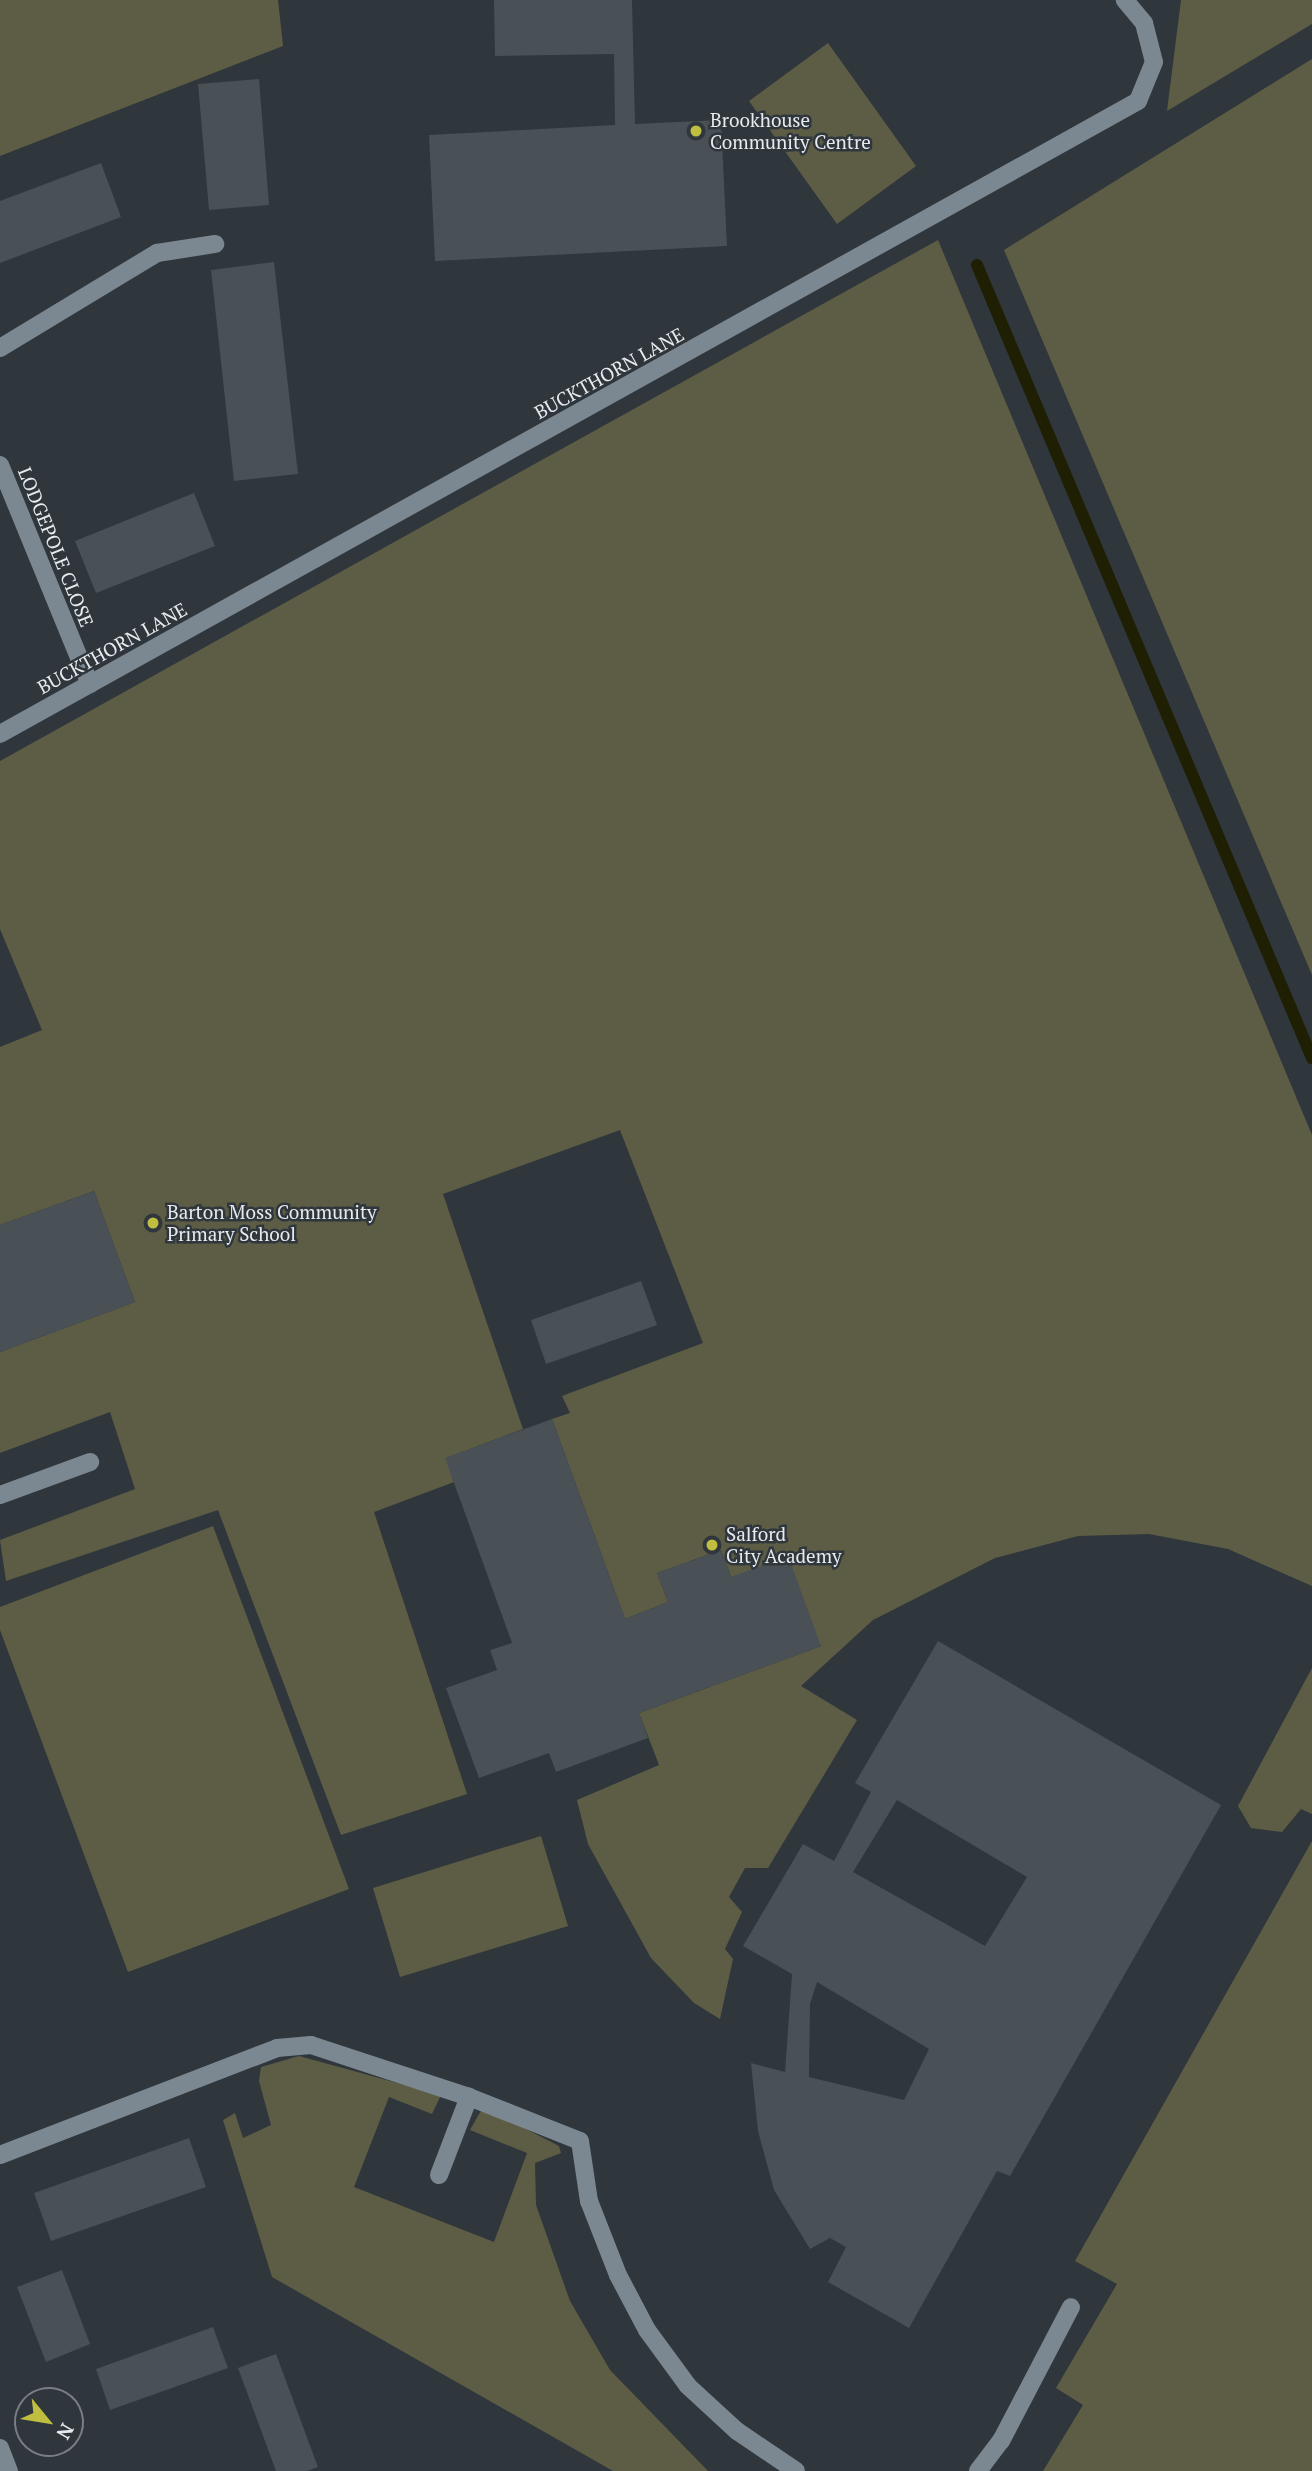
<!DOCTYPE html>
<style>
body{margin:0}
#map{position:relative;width:1312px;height:2471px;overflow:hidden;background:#2f363c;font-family:"PT Serif",serif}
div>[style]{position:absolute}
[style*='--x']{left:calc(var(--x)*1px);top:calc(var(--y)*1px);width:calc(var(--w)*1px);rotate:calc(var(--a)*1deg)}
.green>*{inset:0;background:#5d5d45}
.stream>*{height:12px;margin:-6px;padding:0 6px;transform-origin:6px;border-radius:6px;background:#1f1f03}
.building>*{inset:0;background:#495056}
.minor>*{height:18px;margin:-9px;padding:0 9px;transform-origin:9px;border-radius:9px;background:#7c8891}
.dots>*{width:19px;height:19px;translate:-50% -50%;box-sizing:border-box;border:4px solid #2f363c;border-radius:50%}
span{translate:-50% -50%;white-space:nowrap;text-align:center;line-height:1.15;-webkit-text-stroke:5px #2f363c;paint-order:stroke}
.poi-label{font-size:19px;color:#e7ebef}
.left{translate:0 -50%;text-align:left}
.street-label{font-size:19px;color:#e7ebef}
.north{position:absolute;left:14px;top:2387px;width:70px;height:70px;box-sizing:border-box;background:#2f363c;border:2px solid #797e84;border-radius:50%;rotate:120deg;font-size:19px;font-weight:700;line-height:28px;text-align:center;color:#e7ebef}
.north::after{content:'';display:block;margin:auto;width:24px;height:32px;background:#bfbe41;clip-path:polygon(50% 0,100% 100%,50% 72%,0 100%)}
</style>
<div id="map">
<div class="green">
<i style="clip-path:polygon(0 0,278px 0,283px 46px,0 156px)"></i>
<i style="clip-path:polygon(1181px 0,1312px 0,1312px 24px,1167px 111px)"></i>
<i style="clip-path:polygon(828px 43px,916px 166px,837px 224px,749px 101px)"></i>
<i style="clip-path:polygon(1312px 59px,1312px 975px,1004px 250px)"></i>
<i style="clip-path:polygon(938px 240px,1312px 1135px,1312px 1586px,1228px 1549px,1149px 1534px,1078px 1536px,995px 1558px,873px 1620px,801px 1686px,857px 1720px,768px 1868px,745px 1868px,729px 1897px,742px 1912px,725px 1949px,733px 1959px,720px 2019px,694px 2003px,651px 1958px,588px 1844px,577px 1800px,659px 1765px,639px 1713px,821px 1646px,731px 1577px,721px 1550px,657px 1573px,668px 1602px,625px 1619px,552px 1419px,570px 1413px,562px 1396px,703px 1343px,620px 1130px,443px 1194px,523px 1429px,446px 1458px,454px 1482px,374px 1512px,467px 1794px,341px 1835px,218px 1510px,6px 1581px,0 1540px,135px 1489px,110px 1412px,0 1453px,0 1352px,135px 1302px,94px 1191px,0 1225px,0 1047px,42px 1030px,0 929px,0 761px)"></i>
<i style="clip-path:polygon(213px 1526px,349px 1889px,128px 1972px,0 1630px,0 1607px)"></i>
<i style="clip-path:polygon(1312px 1668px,1312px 1814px,1301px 1809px,1282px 1832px,1251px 1828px,1238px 1806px)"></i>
<i style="clip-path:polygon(541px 1836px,568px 1926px,400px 1977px,373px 1888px)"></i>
<i style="clip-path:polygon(1312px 1841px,1312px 2471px,1043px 2471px,1083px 2405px,1056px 2388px,1117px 2284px,1075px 2261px)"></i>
<i style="clip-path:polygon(299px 2056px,441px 2095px,432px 2114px,389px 2097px,354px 2187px,494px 2242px,527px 2153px,470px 2130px,483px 2107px,559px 2146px,561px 2153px,535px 2163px,536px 2205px,570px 2301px,610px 2370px,708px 2471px,613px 2471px,272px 2277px,223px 2120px,235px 2113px,243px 2138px,271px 2125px,259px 2081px,261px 2067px)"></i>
</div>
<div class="stream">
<i style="--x:977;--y:265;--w:861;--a:67.1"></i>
</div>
<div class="building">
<i style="clip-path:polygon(494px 0,632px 0,635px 124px,721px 120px,727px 246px,435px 261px,429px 135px,615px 125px,614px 54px,495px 56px)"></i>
<i style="clip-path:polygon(259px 79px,269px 205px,209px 210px,198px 84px)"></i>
<i style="clip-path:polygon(101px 163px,121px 217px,0 263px,0 201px)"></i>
<i style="clip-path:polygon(274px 262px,298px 474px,234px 481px,211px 270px)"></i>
<i style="clip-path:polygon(194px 493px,215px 546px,96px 593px,75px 541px)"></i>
<i style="clip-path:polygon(94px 1191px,135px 1302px,0 1352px,0 1225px)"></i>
<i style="clip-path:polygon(641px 1281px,657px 1325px,546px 1364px,531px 1320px)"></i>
<i style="clip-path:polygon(552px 1419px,625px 1619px,668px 1602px,657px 1573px,721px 1550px,731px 1577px,788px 1556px,821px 1646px,639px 1713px,648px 1738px,556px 1772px,549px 1753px,479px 1778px,446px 1688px,497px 1670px,490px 1650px,512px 1643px,445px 1458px)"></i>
<i style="clip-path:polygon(evenodd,938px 1641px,1221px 1805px,1010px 2176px,997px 2171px,909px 2328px,828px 2282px,846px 2247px,830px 2238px,810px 2249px,774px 2190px,758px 2131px,751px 2063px,785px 2072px,792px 1974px,743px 1946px,803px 1844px,834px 1861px,871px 1792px,855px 1783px,938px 1641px,897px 1800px,1027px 1877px,985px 1946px,853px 1872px,897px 1800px,938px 1641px,817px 1982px,929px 2049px,904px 2100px,809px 2077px,810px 2004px,817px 1982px)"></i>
<i style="clip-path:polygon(189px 2138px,206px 2187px,51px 2241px,34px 2193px)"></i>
<i style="clip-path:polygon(62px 2270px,90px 2344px,46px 2362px,17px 2287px)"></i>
<i style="clip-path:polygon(213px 2327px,228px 2368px,110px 2410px,96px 2369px)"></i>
<i style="clip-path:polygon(276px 2354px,318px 2467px,307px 2471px,276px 2471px,238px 2368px)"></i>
</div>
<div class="minor">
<i style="--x:0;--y:348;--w:184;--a:-31.2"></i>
<i style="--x:157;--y:253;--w:59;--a:-8.8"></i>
<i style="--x:0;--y:465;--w:237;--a:67.7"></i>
<i style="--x:0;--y:734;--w:1302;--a:-29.08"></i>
<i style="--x:1138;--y:101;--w:42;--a:-67.7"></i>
<i style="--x:1154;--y:62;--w:40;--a:-104.4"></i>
<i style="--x:1144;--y:23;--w:30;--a:-130"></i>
<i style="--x:0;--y:1495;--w:96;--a:-20.1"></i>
<i style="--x:0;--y:2155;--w:297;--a:-21.1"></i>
<i style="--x:277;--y:2048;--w:34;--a:-5"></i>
<i style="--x:311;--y:2045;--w:166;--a:18.2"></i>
<i style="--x:469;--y:2097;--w:119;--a:21.6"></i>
<i style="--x:580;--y:2141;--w:61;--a:81.5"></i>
<i style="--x:589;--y:2201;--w:79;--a:68.6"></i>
<i style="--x:618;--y:2275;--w:62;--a:62.2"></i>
<i style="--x:647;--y:2330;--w:69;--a:53.8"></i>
<i style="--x:688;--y:2386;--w:67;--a:42.6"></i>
<i style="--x:737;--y:2431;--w:71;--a:34.1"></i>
<i style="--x:439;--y:2175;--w:84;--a:-69"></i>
<i style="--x:0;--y:2448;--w:25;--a:69"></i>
<i style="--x:978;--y:2471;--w:38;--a:-53"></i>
<i style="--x:1001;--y:2441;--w:151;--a:-62.4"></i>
</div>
<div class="dots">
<i style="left:696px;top:131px;background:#bfbe41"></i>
<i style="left:153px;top:1223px;background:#bfbe41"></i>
<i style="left:712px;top:1545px;background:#bfbe41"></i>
</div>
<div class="poi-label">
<span class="left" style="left:710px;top:131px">Brookhouse<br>Community Centre</span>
<span class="left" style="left:167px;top:1223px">Barton Moss Community<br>Primary School</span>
<span class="left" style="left:726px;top:1545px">Salford<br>City Academy</span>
</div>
<div class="street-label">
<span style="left:609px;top:373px;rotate:-29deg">BUCKTHORN LANE</span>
<span style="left:56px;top:547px;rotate:68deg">LODGEPOLE CLOSE</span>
<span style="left:112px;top:648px;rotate:-29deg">BUCKTHORN LANE</span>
</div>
<div class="north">N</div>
</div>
